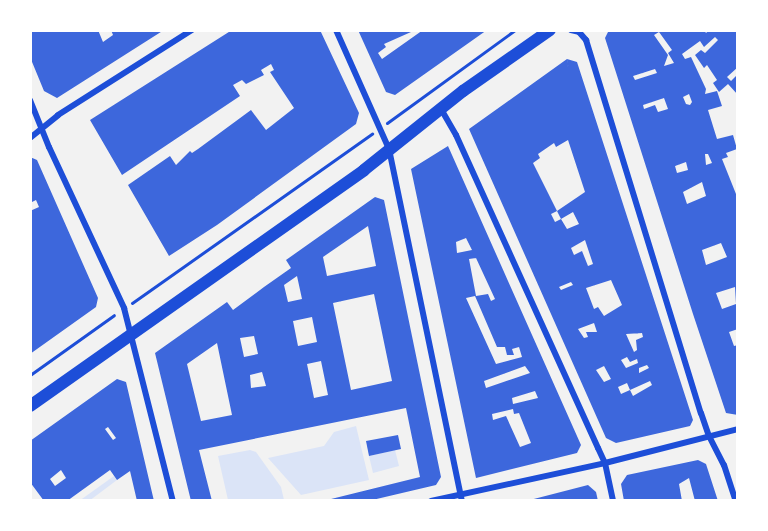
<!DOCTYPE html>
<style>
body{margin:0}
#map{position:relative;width:768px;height:531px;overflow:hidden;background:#f2f2f2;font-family:"PT Sans Narrow",sans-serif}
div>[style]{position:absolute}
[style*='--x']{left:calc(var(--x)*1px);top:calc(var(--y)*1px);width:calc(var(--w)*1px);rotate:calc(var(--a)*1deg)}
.green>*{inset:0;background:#dbe4f7}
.building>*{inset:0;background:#3d67dc}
.path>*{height:3px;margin:-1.5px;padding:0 1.5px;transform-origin:1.5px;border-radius:1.5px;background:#1d4ed8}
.minor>*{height:6px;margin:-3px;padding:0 3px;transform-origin:3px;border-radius:3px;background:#1d4ed8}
.secondary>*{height:12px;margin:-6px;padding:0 6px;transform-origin:6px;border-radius:6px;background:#1d4ed8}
span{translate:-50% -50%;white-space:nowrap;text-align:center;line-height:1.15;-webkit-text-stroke:4.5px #fff;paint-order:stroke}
.frame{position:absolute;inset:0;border:32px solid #fff;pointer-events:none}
</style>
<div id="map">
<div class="green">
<i style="clip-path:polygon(356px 426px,369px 480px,301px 495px,268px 458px,324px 446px,334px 432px)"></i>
<i style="clip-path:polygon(250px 450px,256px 452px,281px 487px,284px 500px,228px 500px,218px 456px)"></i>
<i style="clip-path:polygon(395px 450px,399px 466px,373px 473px,369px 456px)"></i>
<i style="clip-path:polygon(114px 476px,117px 480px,89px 501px,79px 501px)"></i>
</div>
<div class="building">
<i style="clip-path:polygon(30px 30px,98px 30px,103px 42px,113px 35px,111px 30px,164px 30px,57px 98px,44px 91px,30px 57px)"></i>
<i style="clip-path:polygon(232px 30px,320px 30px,359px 113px,356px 124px,217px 225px,169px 256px,128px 185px,170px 156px,176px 165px,190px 151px,192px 153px,198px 149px,251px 110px,266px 130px,294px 108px,270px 72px,274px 70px,271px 64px,261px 70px,264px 75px,246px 84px,242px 80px,233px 85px,240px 96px,122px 175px,90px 120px)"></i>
<i style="clip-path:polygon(358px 30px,410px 30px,411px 32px,384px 44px,386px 47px,378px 53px,382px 59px,423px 30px,487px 30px,395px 95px,386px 92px)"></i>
<i style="clip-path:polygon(evenodd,609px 30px,698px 30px,700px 32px,704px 30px,706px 33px,709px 30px,720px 32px,738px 30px,738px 67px,727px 77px,731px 81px,738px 74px,738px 95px,728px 84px,719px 92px,713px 83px,717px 80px,707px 65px,704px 68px,695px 55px,701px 50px,705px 53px,718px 40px,715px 37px,704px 47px,700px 41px,682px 54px,685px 59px,691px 57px,706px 89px,705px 94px,717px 91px,722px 106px,708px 110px,717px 139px,733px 135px,737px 149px,726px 153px,728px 157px,722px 159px,738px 199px,738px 329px,729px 332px,734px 346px,738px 345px,738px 415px,726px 413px,693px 314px,605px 38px,609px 30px,659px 32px,672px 50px,668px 53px,674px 63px,664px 66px,668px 55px,654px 35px,659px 32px,609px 30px,655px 69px,657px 73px,635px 80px,633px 76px,655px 69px,609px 30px,689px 94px,692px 102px,690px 105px,686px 104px,683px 97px,689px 94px,609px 30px,664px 98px,668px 109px,658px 112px,655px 105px,644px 109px,643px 105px,664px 98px,609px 30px,705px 154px,708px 154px,712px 163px,706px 165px,705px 154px,609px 30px,686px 162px,688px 170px,677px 173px,675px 166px,686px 162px,609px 30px,702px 182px,706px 196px,687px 204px,683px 192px,702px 182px,609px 30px,721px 243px,727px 257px,706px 265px,702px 250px,721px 243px,609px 30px,735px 287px,736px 304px,722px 309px,716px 293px,735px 287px)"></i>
<i style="clip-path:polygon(evenodd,567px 59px,577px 62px,693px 420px,690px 426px,616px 443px,606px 438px,469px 129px,567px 59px,568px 140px,585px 192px,557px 211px,561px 219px,573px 212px,579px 224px,567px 229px,561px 219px,555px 222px,551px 214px,557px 211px,533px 163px,540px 158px,538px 154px,554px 143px,556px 147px,568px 140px,567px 59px,585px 240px,593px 264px,588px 266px,582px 251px,574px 255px,571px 248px,585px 240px,567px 59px,611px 280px,622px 305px,604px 316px,598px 307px,594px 309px,586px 288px,611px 280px,567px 59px,571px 282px,573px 285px,561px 290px,559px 287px,571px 282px,567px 59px,594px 323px,597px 332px,586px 332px,588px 337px,584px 338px,578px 329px,594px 323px,567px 59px,642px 333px,643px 337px,636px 340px,637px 350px,634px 352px,626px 334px,642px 333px,567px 59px,627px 357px,630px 362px,637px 359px,638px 363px,626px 368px,621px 360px,627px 357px,567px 59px,647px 365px,649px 368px,639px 373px,639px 368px,647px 365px,567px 59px,604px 366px,611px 379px,604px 382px,596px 370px,604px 366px,567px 59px,650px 381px,652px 385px,633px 396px,630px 390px,621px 394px,618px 387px,627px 383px,630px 390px,650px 381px)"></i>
<i style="clip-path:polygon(evenodd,448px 146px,581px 445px,577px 453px,476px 478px,411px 169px,448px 146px,466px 238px,472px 250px,457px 253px,456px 242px,466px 238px,448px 146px,476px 258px,495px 299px,491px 301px,488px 294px,476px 296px,469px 259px,476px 258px,448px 146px,475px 296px,497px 347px,505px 347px,507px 355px,514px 355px,512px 349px,519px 347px,522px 357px,496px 364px,466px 298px,475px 296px,448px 146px,525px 366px,530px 373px,486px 388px,484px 381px,525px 366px,448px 146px,535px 391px,538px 398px,513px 404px,512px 398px,535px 391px,448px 146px,513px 409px,514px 414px,519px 413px,531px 443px,520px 447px,506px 416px,493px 420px,492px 414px,513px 409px)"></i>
<i style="clip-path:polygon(30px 157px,37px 160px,98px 298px,96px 307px,30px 354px,30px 211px,39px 207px,36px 200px,30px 203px)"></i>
<i style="clip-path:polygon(evenodd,375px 197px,384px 200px,441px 477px,436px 485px,368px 501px,323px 501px,420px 477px,406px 408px,199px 450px,212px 501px,191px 501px,155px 353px,227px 302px,233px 310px,264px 287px,291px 268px,286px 260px,375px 197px,368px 226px,376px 266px,327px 276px,323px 257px,368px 226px,375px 197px,297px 276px,302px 299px,288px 302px,284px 285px,297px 276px,375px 197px,374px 294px,392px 381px,351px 390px,333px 303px,374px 294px,375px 197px,312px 317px,317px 342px,298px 346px,293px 321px,312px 317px,375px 197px,254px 336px,258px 354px,244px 357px,240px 338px,254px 336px,375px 197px,217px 343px,232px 415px,201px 421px,187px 364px,217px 343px,375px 197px,321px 361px,328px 395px,314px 398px,307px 364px,321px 361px,375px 197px,262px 372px,266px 386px,251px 388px,250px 375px,262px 372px)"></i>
<i style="clip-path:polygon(evenodd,117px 379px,126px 382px,154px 501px,137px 501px,130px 471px,117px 480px,110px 470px,67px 501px,44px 501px,30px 482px,30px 441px,117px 379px,108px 427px,116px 438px,113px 440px,105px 429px,108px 427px,117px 379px,61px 470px,66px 478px,55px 486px,50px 479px,61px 470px)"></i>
<i style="clip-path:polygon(398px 435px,401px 449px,369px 456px,366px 441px)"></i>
<i style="clip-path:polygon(698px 460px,706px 464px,718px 501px,695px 501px,689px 478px,679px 484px,682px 501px,624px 501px,621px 484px,627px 475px)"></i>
<i style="clip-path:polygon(588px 485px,596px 492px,598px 501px,526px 501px)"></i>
</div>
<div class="path">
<i style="--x:387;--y:123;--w:158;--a:-36"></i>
<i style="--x:132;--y:303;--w:294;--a:-35.2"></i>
<i style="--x:30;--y:375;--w:103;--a:-35.5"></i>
</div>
<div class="minor">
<i style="--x:336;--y:30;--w:130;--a:66"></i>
<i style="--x:389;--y:149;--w:359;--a:78.3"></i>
<i style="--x:571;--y:30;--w:8;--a:14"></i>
<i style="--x:579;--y:32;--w:11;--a:49"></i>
<i style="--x:586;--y:40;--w:390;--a:72.9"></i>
<i style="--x:701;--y:413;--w:24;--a:71"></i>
<i style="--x:709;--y:436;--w:33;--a:63"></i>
<i style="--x:724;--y:465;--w:38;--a:72"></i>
<i style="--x:30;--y:100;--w:51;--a:68"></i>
<i style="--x:49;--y:147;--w:178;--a:65"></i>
<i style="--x:124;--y:308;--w:199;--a:75.8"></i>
<i style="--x:441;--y:109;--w:30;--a:60"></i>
<i style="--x:456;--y:135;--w:344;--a:65.6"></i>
<i style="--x:598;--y:448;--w:17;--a:65"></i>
<i style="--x:605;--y:463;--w:39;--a:78"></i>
<i style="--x:30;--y:138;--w:36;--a:-39"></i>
<i style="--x:58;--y:115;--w:159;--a:-32.4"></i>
<i style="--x:431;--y:501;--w:178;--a:-12.3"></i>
<i style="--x:605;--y:463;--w:137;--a:-14.3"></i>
</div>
<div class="secondary">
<i style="--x:30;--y:406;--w:409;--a:-35.2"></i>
<i style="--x:364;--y:170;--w:127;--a:-38.6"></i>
<i style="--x:463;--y:91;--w:106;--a:-35"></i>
</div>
<div class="frame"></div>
</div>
